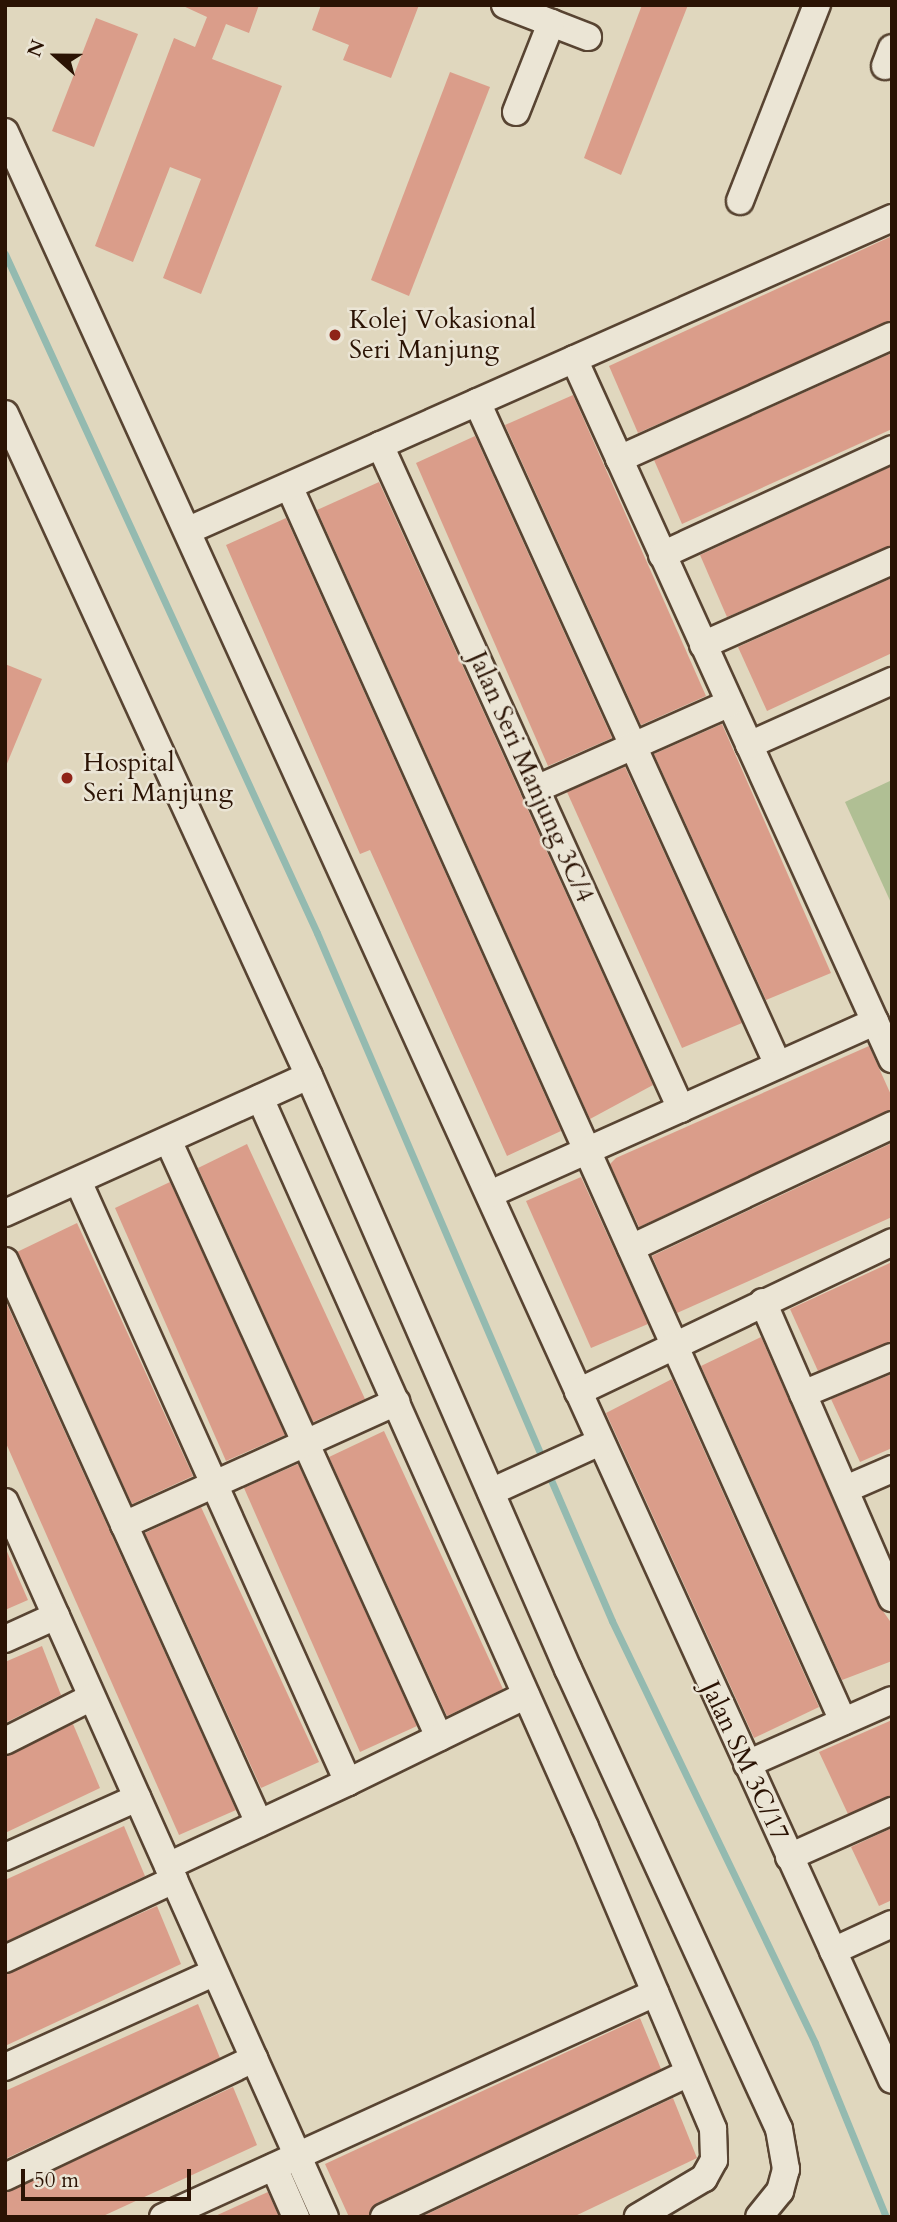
<!DOCTYPE html>
<style>
body{margin:0}
#map{position:relative;width:897px;height:2222px;overflow:hidden;background:#e0d7be;font-family:Cardo,serif}
div>[style]{position:absolute}
[style*='--x']{left:calc(var(--x)*1px);top:calc(var(--y)*1px);width:calc(var(--w)*1px);rotate:calc(var(--a)*1deg)}
.green>*{inset:0;background:#b0bf94}
.stream>*{height:7px;margin:-3.5px;padding:0 3.5px;transform-origin:3.5px;border-radius:3.5px;background:#94bab0}
.building>*{inset:0;background:#da9d8a}
.roads{filter:drop-shadow(2px 0 #584432) drop-shadow(-2px 0 #584432) drop-shadow(0 2px #584432) drop-shadow(0 -2px #584432)}
.minor>*{height:26px;margin:-13px;padding:0 13px;transform-origin:13px;border-radius:13px;background:#ebe5d5}
.dots>*{width:19px;height:19px;translate:-50% -50%;box-sizing:border-box;border:4px solid #ebe5d5;border-radius:50%}
span{translate:-50% -50%;white-space:nowrap;text-align:center;line-height:1.15;-webkit-text-stroke:5px #ebe5d5;paint-order:stroke}
.poi-label{font-size:26px;color:#2b1304}
.left{translate:0 -50%;text-align:left}
.street-label{font-size:26px;color:#2b1304}
.frame{position:absolute;inset:0;border:7px solid #2b1304;pointer-events:none}
.north{position:absolute;left:21px;top:21px;width:70px;height:70px;-webkit-text-stroke:5px #ebe5d5;paint-order:stroke;rotate:291deg;font-size:19px;font-weight:700;line-height:28px;text-align:center;color:#2b1304}
.north::after{content:'';display:block;margin:auto;width:24px;height:32px;background:#2b1304;clip-path:polygon(50% 0,100% 100%,50% 72%,0 100%)}
.scale{position:absolute;left:21px;top:2169px;width:170px;height:32px;box-sizing:border-box;border:4px solid #2b1304;border-top:0;padding-left:9px;font-size:21px;line-height:24px;white-space:nowrap;color:#2b1304;-webkit-text-stroke:5px #ebe5d5;paint-order:stroke}
</style>
<div id="map">
<div class="green">
<i style="clip-path:polygon(892px 780px,892px 905px,845px 802px)"></i>
</div>
<div class="stream">
<i style="--x:5;--y:254;--w:747;--a:65.32"></i>
<i style="--x:317;--y:933;--w:576;--a:66.78"></i>
<i style="--x:548;--y:1473;--w:161;--a:66.6"></i>
<i style="--x:612;--y:1621;--w:468;--a:64.3"></i>
<i style="--x:815;--y:2043;--w:188;--a:67.8"></i>
</div>
<div class="building">
<i style="clip-path:polygon(181px 5px,259px 5px,249px 33px,226px 24px,212px 59px,282px 86px,201px 294px,163px 278px,201px 179px,170px 167px,133px 262px,95px 246px,174px 38px,195px 47px,207px 17px)"></i>
<i style="clip-path:polygon(321px 5px,419px 5px,391px 78px,343px 60px,349px 45px,312px 30px)"></i>
<i style="clip-path:polygon(642px 5px,688px 5px,621px 175px,584px 158px)"></i>
<i style="clip-path:polygon(96px 18px,138px 34px,94px 147px,52px 131px)"></i>
<i style="clip-path:polygon(450px 72px,490px 87px,409px 296px,371px 280px)"></i>
<i style="clip-path:polygon(892px 236px,892px 321px,638px 433px,609px 366px)"></i>
<i style="clip-path:polygon(892px 353px,892px 429px,682px 524px,654px 460px)"></i>
<i style="clip-path:polygon(573px 395px,706px 696px,641px 725px,505px 425px)"></i>
<i style="clip-path:polygon(475px 436px,612px 738px,548px 766px,416px 463px)"></i>
<i style="clip-path:polygon(892px 466px,892px 546px,727px 617px,700px 555px)"></i>
<i style="clip-path:polygon(379px 482px,653px 1085px,590px 1119px,317px 510px)"></i>
<i style="clip-path:polygon(286px 518px,561px 1131px,507px 1156px,370px 850px,360px 854px,226px 545px)"></i>
<i style="clip-path:polygon(892px 578px,892px 653px,767px 711px,738px 647px)"></i>
<i style="clip-path:polygon(5px 664px,42px 679px,6px 766px,5px 766px)"></i>
<i style="clip-path:polygon(722px 724px,831px 973px,766px 1000px,654px 754px)"></i>
<i style="clip-path:polygon(625px 767px,742px 1023px,682px 1048px,567px 792px)"></i>
<i style="clip-path:polygon(869px 1046px,892px 1097px,892px 1110px,639px 1227px,610px 1164px,616px 1158px)"></i>
<i style="clip-path:polygon(892px 1143px,892px 1217px,677px 1313px,652px 1256px)"></i>
<i style="clip-path:polygon(247px 1144px,365px 1399px,313px 1422px,198px 1168px)"></i>
<i style="clip-path:polygon(581px 1177px,648px 1324px,591px 1348px,526px 1201px)"></i>
<i style="clip-path:polygon(170px 1182px,285px 1435px,226px 1461px,115px 1208px)"></i>
<i style="clip-path:polygon(77px 1223px,193px 1476px,132px 1504px,17px 1252px)"></i>
<i style="clip-path:polygon(892px 1262px,892px 1342px,818px 1371px,790px 1309px)"></i>
<i style="clip-path:polygon(5px 1300px,236px 1810px,179px 1835px,5px 1441px)"></i>
<i style="clip-path:polygon(761px 1337px,878px 1604px,892px 1624px,892px 1661px,842px 1680px,701px 1366px)"></i>
<i style="clip-path:polygon(892px 1374px,892px 1448px,860px 1462px,831px 1399px)"></i>
<i style="clip-path:polygon(672px 1379px,819px 1707px,754px 1738px,606px 1413px)"></i>
<i style="clip-path:polygon(384px 1431px,503px 1689px,447px 1716px,329px 1457px)"></i>
<i style="clip-path:polygon(298px 1464px,417px 1726px,360px 1752px,244px 1488px)"></i>
<i style="clip-path:polygon(201px 1507px,319px 1762px,261px 1788px,145px 1533px)"></i>
<i style="clip-path:polygon(5px 1547px,28px 1600px,5px 1610px)"></i>
<i style="clip-path:polygon(42px 1646px,61px 1695px,5px 1723px,5px 1662px)"></i>
<i style="clip-path:polygon(892px 1720px,892px 1796px,848px 1814px,819px 1752px)"></i>
<i style="clip-path:polygon(73px 1724px,100px 1788px,5px 1833px,5px 1757px)"></i>
<i style="clip-path:polygon(124px 1826px,145px 1876px,5px 1942px,5px 1880px)"></i>
<i style="clip-path:polygon(892px 1828px,892px 1900px,879px 1906px,851px 1847px)"></i>
<i style="clip-path:polygon(157px 1906px,181px 1964px,5px 2046px,5px 1974px)"></i>
<i style="clip-path:polygon(198px 2004px,220px 2058px,5px 2159px,5px 2091px)"></i>
<i style="clip-path:polygon(640px 2018px,661px 2069px,377px 2203px,368px 2217px,349px 2217px,325px 2164px)"></i>
<i style="clip-path:polygon(233px 2087px,257px 2145px,101px 2217px,5px 2217px,5px 2193px)"></i>
<i style="clip-path:polygon(673px 2098px,697px 2158px,573px 2217px,421px 2217px)"></i>
<i style="clip-path:polygon(268px 2192px,279px 2217px,213px 2217px)"></i>
</div>
<div class="roads">
<div class="minor">
<i style="--x:505;--y:5;--w:89;--a:21.1"></i>
<i style="--x:885;--y:66;--w:19;--a:-69"></i>
<i style="--x:516;--y:112;--w:96;--a:-68.5"></i>
<i style="--x:5;--y:132;--w:2140;--a:65.52"></i>
<i style="--x:740;--y:201;--w:211;--a:-68.6"></i>
<i style="--x:574;--y:359;--w:769;--a:65.57"></i>
<i style="--x:477;--y:402;--w:728;--a:65.58"></i>
<i style="--x:5;--y:414;--w:728;--a:65.33"></i>
<i style="--x:309;--y:1076;--w:647;--a:66.41"></i>
<i style="--x:568;--y:1669;--w:506;--a:65.36"></i>
<i style="--x:779;--y:2129;--w:41;--a:80.1"></i>
<i style="--x:786;--y:2169;--w:23;--a:105"></i>
<i style="--x:780;--y:2191;--w:33;--a:129"></i>
<i style="--x:380;--y:445;--w:729;--a:65.61"></i>
<i style="--x:619;--y:459;--w:299;--a:-24.3"></i>
<i style="--x:289;--y:486;--w:1354;--a:65.84"></i>
<i style="--x:189;--y:530;--w:769;--a:-23.93"></i>
<i style="--x:662;--y:555;--w:253;--a:-24.7"></i>
<i style="--x:703;--y:645;--w:207;--a:-24"></i>
<i style="--x:749;--y:745;--w:157;--a:-24.1"></i>
<i style="--x:536;--y:789;--w:212;--a:-23.9"></i>
<i style="--x:260;--y:1098;--w:798;--a:65.97"></i>
<i style="--x:585;--y:1827;--w:328;--a:67"></i>
<i style="--x:713;--y:2129;--w:31;--a:88"></i>
<i style="--x:714;--y:2160;--w:21;--a:119"></i>
<i style="--x:704;--y:2178;--w:77;--a:149.4"></i>
<i style="--x:168;--y:1140;--w:656;--a:65.58"></i>
<i style="--x:78;--y:1181;--w:659;--a:65.81"></i>
<i style="--x:348;--y:1782;--w:198;--a:-26"></i>
<i style="--x:490;--y:1194;--w:422;--a:-24.1"></i>
<i style="--x:5;--y:1213;--w:333;--a:-24.3"></i>
<i style="--x:631;--y:1248;--w:289;--a:-25.2"></i>
<i style="--x:5;--y:1261;--w:617;--a:65.68"></i>
<i style="--x:763;--y:1302;--w:323;--a:66.5"></i>
<i style="--x:578;--y:1392;--w:348;--a:-25.5"></i>
<i style="--x:803;--y:1394;--w:96;--a:-22.6"></i>
<i style="--x:846;--y:1489;--w:50;--a:-23.5"></i>
<i style="--x:491;--y:1492;--w:120;--a:-24.6"></i>
<i style="--x:5;--y:1502;--w:783;--a:65.89"></i>
<i style="--x:124;--y:1525;--w:299;--a:-24.3"></i>
<i style="--x:5;--y:1639;--w:56;--a:-24.3"></i>
<i style="--x:5;--y:1741;--w:97;--a:-26.8"></i>
<i style="--x:747;--y:1764;--w:158;--a:-23.8"></i>
<i style="--x:5;--y:1857;--w:145;--a:-24.1"></i>
<i style="--x:789;--y:1857;--w:113;--a:-24.1"></i>
<i style="--x:168;--y:1866;--w:199;--a:-25"></i>
<i style="--x:833;--y:1951;--w:65;--a:-24.6"></i>
<i style="--x:5;--y:1959;--w:187;--a:-25.1"></i>
<i style="--x:5;--y:2067;--w:230;--a:-24.3"></i>
<i style="--x:274;--y:2167;--w:55;--a:66.3"></i>
<i style="--x:5;--y:2177;--w:276;--a:-25.4"></i>
<i style="--x:163;--y:2217;--w:541;--a:-24.48"></i>
<i style="--x:384;--y:2217;--w:337;--a:-25.3"></i>
</div>
</div>
<div class="dots">
<i style="left:335px;top:335px;background:#8f2418"></i>
<i style="left:67px;top:778px;background:#8f2418"></i>
</div>
<div class="poi-label">
<span class="left" style="left:349px;top:335px">Kolej Vokasional<br>Seri Manjung</span>
<span class="left" style="left:83px;top:778px">Hospital<br>Seri Manjung</span>
</div>
<div class="street-label">
<span style="left:531px;top:777px;rotate:66deg">Jalan Seri Manjung 3C/4</span>
<span style="left:745px;top:1761px;rotate:65deg">Jalan SM 3C/17</span>
</div>
<div class="frame"></div>
<div class="north">N</div>
<div class="scale">50 m</div>
</div>
